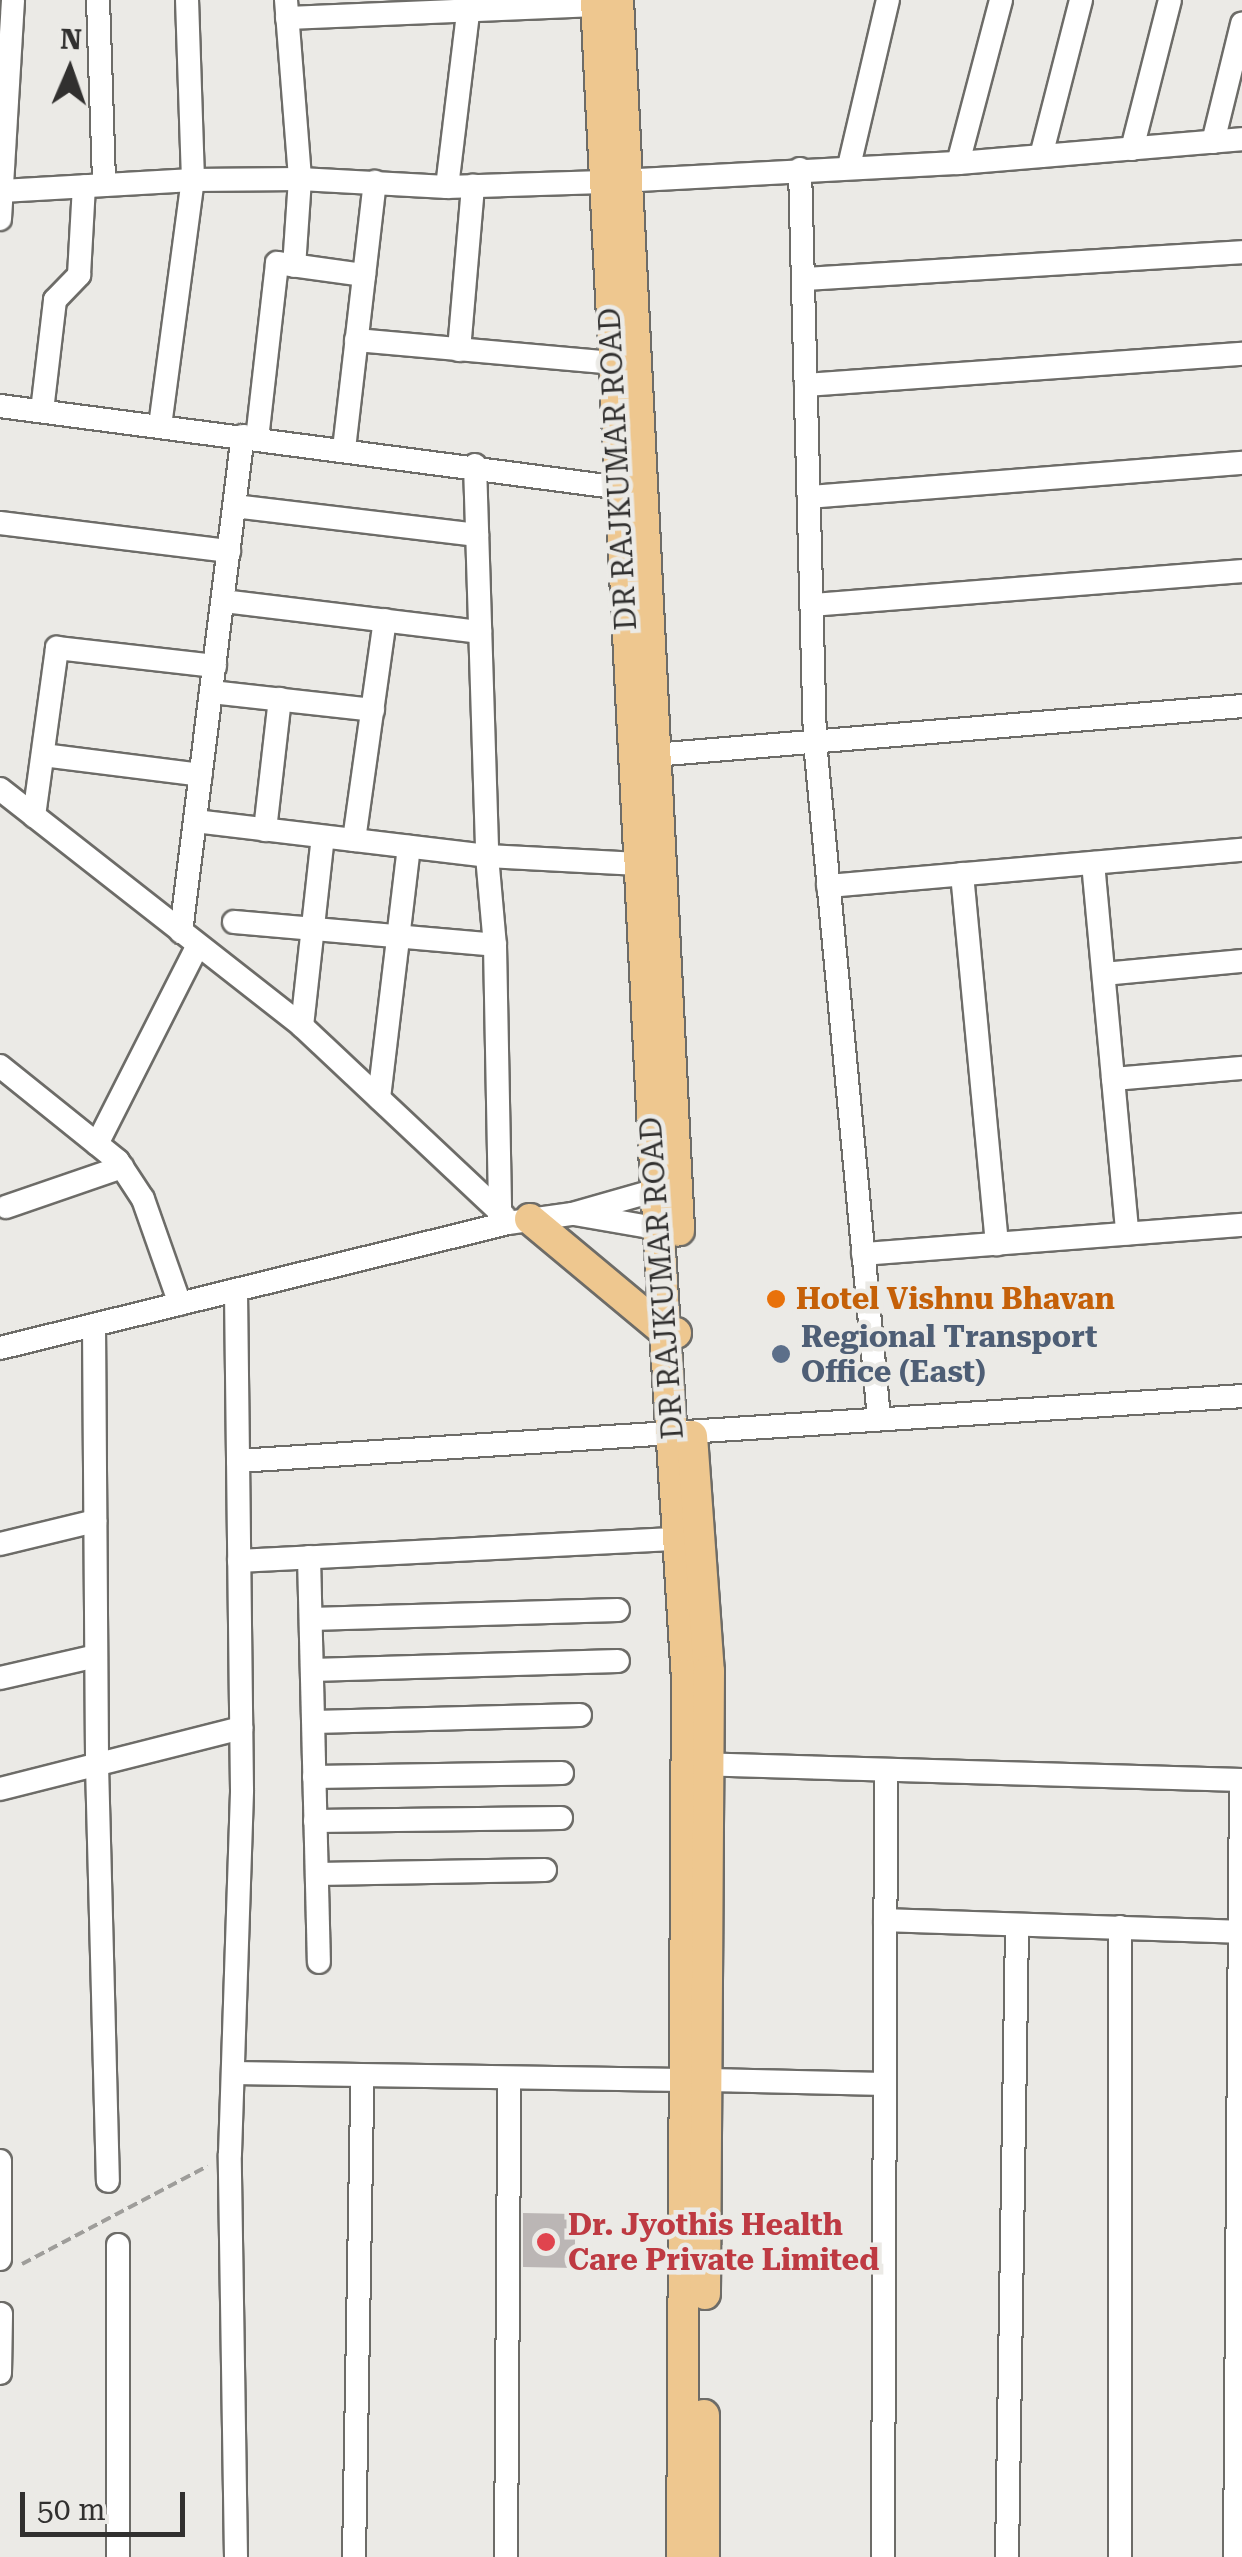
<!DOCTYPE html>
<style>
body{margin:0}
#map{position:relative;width:1242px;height:2557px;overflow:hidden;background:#ebeae6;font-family:"Roboto Serif",serif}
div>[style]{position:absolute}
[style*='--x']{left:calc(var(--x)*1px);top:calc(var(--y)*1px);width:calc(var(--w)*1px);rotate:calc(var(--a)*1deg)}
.building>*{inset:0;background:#bbb6b5}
.path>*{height:4px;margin-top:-2px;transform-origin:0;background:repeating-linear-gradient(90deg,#9e9d9a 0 10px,transparent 0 15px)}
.roads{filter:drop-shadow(2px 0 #6d6c68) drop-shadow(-2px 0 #6d6c68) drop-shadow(0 2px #6d6c68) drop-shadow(0 -2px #6d6c68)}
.minor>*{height:22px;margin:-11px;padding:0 11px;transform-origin:11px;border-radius:11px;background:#fff}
.major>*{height:30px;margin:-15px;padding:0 15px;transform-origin:15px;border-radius:15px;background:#eec78f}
.dots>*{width:28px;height:28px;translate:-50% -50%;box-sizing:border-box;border:5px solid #ebeae6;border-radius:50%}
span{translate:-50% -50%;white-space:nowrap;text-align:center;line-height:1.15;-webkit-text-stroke:9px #ebeae6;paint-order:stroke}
.street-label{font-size:30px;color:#31302f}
.food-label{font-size:30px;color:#c56008;font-weight:700}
.left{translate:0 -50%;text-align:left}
.service-label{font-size:30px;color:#4e5e75;font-weight:700}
.health-label{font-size:30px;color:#be3a42;font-weight:700}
.north{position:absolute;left:20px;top:20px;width:100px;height:100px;-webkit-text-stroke:8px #ebeae6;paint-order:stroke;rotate:2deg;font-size:28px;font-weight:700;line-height:40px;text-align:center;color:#31302f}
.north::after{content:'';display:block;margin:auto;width:35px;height:45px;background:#31302f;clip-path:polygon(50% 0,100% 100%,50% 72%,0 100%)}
.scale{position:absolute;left:20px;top:2492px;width:165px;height:45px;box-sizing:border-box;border:5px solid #31302f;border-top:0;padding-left:12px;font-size:30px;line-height:35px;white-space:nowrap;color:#31302f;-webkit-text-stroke:8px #ebeae6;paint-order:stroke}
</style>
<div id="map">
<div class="building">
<i style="clip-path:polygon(523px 2213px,575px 2214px,575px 2268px,523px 2267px)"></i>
</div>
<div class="path">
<i style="--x:22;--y:2264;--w:210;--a:-27.8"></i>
</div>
<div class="roads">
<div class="minor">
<i style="--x:98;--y:0;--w:185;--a:88.1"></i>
<i style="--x:286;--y:0;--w:180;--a:85.5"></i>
<i style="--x:300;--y:179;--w:87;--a:93.9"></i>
<i style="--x:287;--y:18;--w:310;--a:-2.4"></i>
<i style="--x:1213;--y:142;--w:122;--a:-76.2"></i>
<i style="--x:1132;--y:149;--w:154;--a:-75.7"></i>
<i style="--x:1041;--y:156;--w:161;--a:-75.6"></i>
<i style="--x:958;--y:163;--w:169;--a:-75.2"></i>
<i style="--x:849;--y:166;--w:171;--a:-76.8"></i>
<i style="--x:800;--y:169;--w:573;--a:88.5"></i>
<i style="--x:815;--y:742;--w:679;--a:84.59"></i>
<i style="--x:447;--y:187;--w:174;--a:-83.1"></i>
<i style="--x:2;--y:191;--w:191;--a:-3.3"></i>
<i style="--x:193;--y:180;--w:107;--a:-0.5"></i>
<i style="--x:300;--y:179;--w:147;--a:3.1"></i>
<i style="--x:447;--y:187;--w:156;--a:-1.8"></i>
<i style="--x:603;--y:182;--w:356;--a:-3.1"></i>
<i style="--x:958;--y:163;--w:285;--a:-4.8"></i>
<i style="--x:0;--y:219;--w:219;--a:-86.6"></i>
<i style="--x:804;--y:279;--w:439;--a:-3.5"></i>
<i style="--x:356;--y:340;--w:258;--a:5.1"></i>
<i style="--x:459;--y:350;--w:165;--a:-85.1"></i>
<i style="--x:806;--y:385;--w:437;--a:-4.1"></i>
<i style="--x:0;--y:406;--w:642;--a:7.52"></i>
<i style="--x:42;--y:411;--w:112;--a:-83.3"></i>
<i style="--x:55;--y:300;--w:35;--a:-46"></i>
<i style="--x:79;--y:275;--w:89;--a:-86.8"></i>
<i style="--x:160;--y:426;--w:248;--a:-82.4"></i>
<i style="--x:193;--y:180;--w:180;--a:-91.9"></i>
<i style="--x:257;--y:439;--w:177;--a:-83.5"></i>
<i style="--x:277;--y:263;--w:88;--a:7.9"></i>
<i style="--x:344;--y:449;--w:269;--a:-83.4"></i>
<i style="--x:475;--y:465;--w:391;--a:88.2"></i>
<i style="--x:487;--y:856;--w:89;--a:84.9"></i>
<i style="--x:495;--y:945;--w:264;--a:88.9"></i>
<i style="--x:809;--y:497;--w:434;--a:-4.5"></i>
<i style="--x:234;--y:506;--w:245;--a:6.8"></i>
<i style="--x:0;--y:523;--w:231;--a:7"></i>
<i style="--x:223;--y:601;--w:259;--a:6.9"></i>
<i style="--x:812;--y:605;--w:431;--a:-4.5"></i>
<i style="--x:211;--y:692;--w:163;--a:6.3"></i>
<i style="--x:43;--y:755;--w:159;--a:7.2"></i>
<i style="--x:642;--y:756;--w:602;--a:-4.76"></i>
<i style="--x:0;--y:789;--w:384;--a:38.1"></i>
<i style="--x:302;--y:1026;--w:277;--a:43.2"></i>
<i style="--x:34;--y:816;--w:170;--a:-82.2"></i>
<i style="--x:57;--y:648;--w:159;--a:6.5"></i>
<i style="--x:195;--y:821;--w:294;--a:6.8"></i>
<i style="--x:487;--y:856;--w:152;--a:3"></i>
<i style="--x:265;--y:830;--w:132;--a:-83.5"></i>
<i style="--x:354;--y:840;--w:222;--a:-82"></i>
<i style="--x:1093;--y:863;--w:372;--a:84.7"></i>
<i style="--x:962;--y:874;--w:372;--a:84.6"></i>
<i style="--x:828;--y:886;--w:416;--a:-5"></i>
<i style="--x:234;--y:922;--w:262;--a:5"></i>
<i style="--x:181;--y:932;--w:500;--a:-82.9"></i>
<i style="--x:1104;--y:974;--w:139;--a:-5.4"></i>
<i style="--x:302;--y:1026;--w:190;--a:-83.7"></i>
<i style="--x:0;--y:1066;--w:151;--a:38.8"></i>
<i style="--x:118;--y:1161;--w:45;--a:56.7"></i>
<i style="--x:143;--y:1199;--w:111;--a:70.6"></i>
<i style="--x:1113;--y:1079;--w:129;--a:-4.9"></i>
<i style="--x:379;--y:1098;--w:253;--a:-83.2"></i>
<i style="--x:97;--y:1144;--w:223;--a:-63.1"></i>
<i style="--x:6;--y:1207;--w:123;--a:-19"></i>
<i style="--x:575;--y:1214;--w:98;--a:9.9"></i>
<i style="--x:863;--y:1254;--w:380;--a:-4.4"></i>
<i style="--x:94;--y:1325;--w:440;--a:89.6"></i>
<i style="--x:97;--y:1765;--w:416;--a:88.5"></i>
<i style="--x:0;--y:1348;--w:523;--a:-13.82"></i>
<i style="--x:508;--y:1223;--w:65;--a:-8"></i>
<i style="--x:572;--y:1214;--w:103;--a:-15.8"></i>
<i style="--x:238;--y:1461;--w:1006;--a:-3.7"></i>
<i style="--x:0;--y:1544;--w:98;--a:-13.6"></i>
<i style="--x:309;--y:1557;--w:405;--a:88.6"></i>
<i style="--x:239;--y:1561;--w:438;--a:-2.9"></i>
<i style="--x:311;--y:1619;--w:307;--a:-1.7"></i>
<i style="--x:312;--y:1670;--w:306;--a:-1.7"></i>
<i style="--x:0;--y:1678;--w:98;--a:-12.9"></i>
<i style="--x:314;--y:1722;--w:266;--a:-1.5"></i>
<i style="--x:696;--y:1764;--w:546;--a:1.68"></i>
<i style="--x:314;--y:1777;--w:248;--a:-0.9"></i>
<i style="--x:0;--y:1789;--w:249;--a:-14.2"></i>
<i style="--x:315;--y:1821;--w:246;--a:-0.7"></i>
<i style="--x:317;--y:1874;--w:228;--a:-1"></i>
<i style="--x:885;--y:1920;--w:357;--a:1.9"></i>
<i style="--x:233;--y:2073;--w:450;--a:0.9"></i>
<i style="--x:706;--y:2080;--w:179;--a:1.3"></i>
<i style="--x:0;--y:2161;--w:98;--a:90"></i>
<i style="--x:118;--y:2245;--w:312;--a:90"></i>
<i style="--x:0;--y:2373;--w:59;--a:-89"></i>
<i style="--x:236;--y:2557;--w:403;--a:-90.9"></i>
<i style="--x:230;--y:2154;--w:364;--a:-88.1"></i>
<i style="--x:242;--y:1790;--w:500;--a:-90.69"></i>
<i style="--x:354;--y:2557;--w:479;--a:-89"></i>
<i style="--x:506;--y:2557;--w:478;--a:-89.6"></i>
<i style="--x:883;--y:2557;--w:786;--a:-89.78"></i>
<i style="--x:1007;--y:2557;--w:631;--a:-89.09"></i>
<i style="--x:1120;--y:2557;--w:630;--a:-90"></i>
<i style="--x:1235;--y:2557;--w:777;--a:-89.56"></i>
</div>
<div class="major">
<i style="--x:596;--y:0;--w:1189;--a:87.11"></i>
<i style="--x:656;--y:1187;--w:489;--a:86.4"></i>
<i style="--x:687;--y:1675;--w:882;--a:90.32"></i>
<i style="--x:618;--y:0;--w:1232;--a:87.16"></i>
<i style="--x:530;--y:1219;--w:178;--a:39.8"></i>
<i style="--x:667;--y:1333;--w:9;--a:0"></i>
<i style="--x:692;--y:1436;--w:236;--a:85.9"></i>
<i style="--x:709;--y:1671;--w:623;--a:90.37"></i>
<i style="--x:704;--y:2557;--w:142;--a:-90"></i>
</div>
</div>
<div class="dots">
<i style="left:776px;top:1299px;background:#e8710a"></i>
<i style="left:781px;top:1354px;background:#5c6f8a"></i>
<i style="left:546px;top:2242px;background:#e0444e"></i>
</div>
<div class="street-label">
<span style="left:618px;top:469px;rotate:-93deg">DR RAJKUMAR ROAD</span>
<span style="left:662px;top:1278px;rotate:-94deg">DR RAJKUMAR ROAD</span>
</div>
<div class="food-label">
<span class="left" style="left:796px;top:1299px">Hotel Vishnu Bhavan</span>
</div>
<div class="service-label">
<span class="left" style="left:801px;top:1354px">Regional Transport<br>Office (East)</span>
</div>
<div class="health-label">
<span class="left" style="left:568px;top:2242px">Dr. Jyothis Health<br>Care Private Limited</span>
</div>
<div class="north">N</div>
<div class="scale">50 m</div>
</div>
